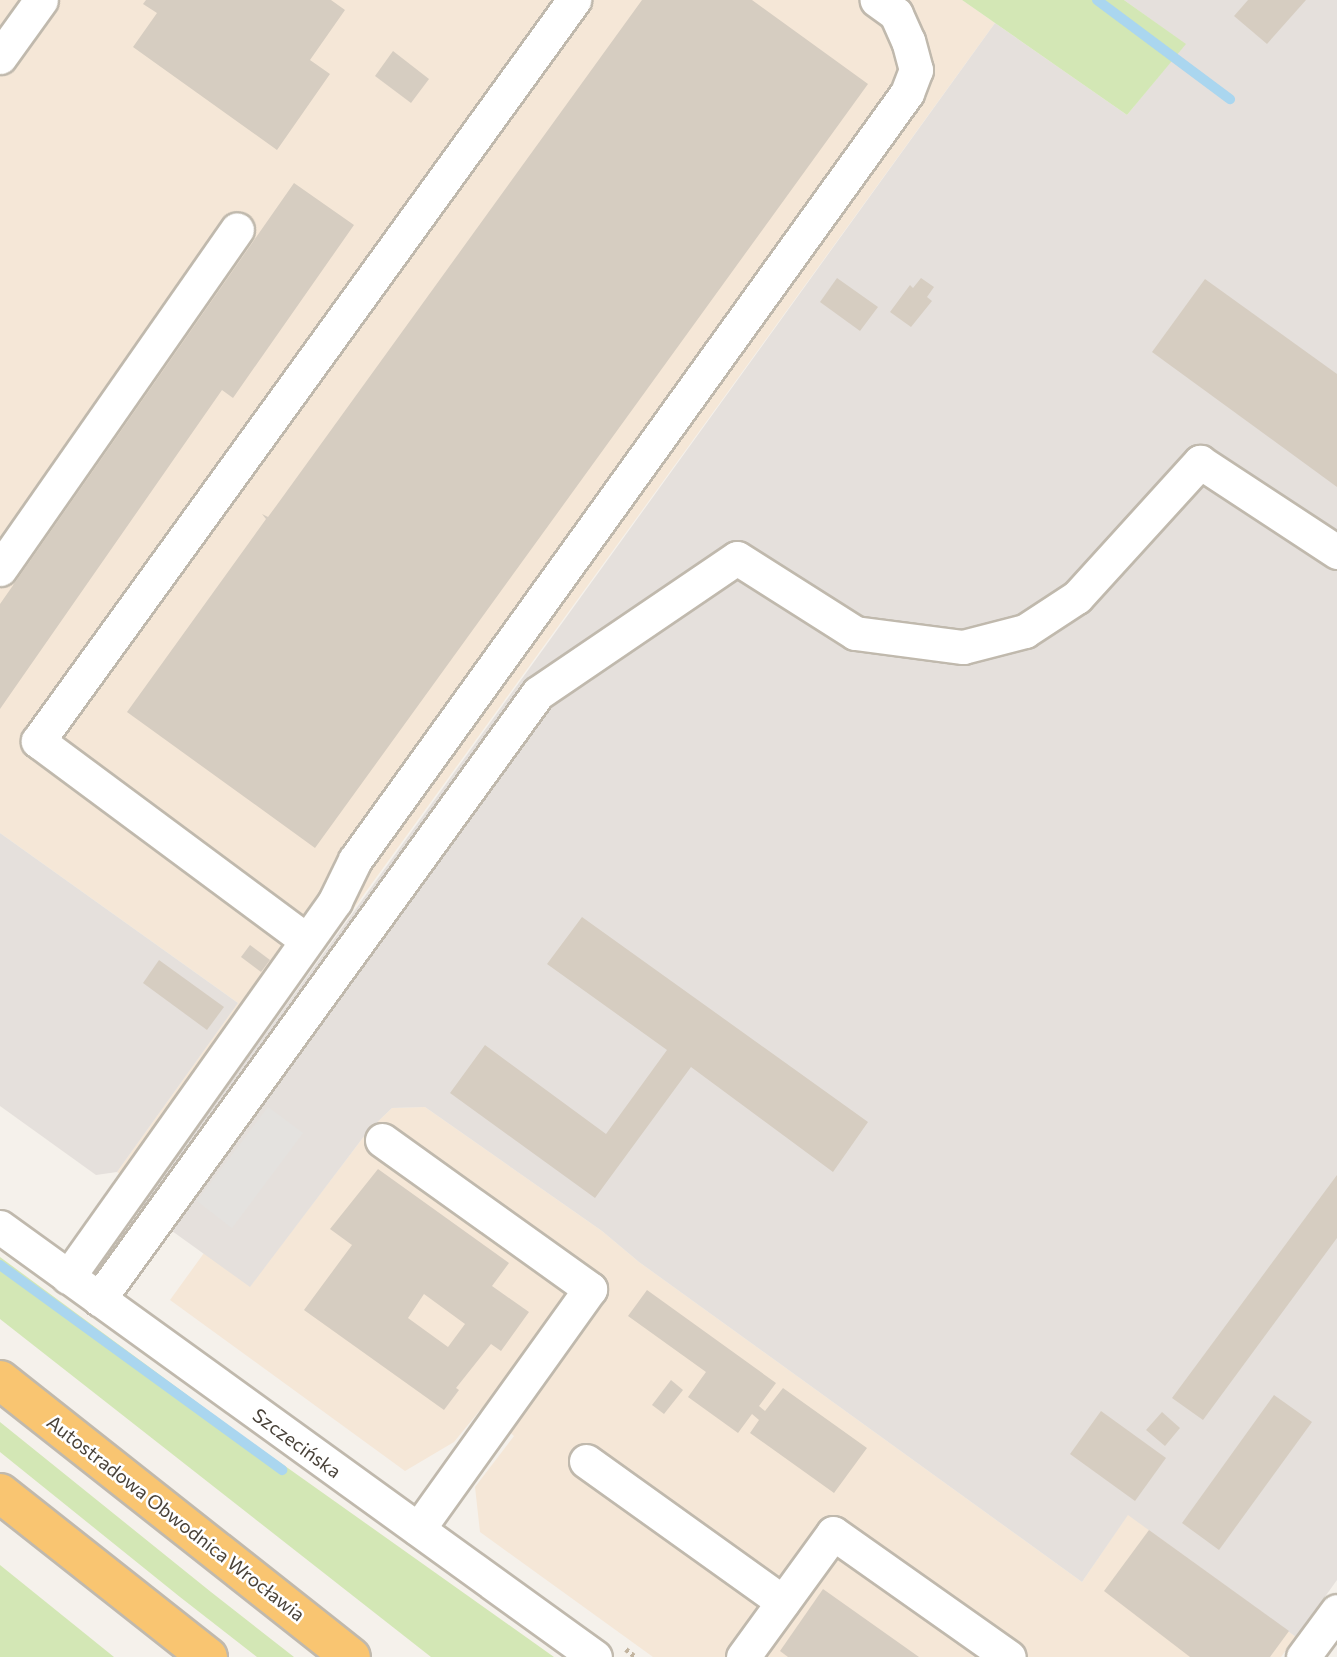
<!DOCTYPE html>
<meta charset="utf-8">
<style>
body{margin:0}
#map{position:relative;width:1337px;height:1657px;overflow:hidden;background:#f5f1eb;font-family:Commissioner,sans-serif}
div>[style]{position:absolute}
[style*='--x']{left:calc(var(--x)*1px);top:calc(var(--y)*1px);width:calc(var(--w)*1px);rotate:calc(var(--a)*1deg)}
.commercial>*{inset:0;background:#f5e7d7}
.industrial>*{inset:0;background:#e5e0dc}
.green>*{inset:0;background:#d3e7b5}
.parking>*{inset:0;background:#e4e2df}
.stream>*{height:10px;margin:-5px;padding:0 5px;transform-origin:5px;border-radius:5px;background:#aad6ef}
.building>*{inset:0;background:#d6cdc1}
.path>*{height:4.5px;margin-top:-2.25px;transform-origin:0;background:repeating-linear-gradient(90deg,#c2b49f 0 3.5px,transparent 0 7px)}
.roads{filter:drop-shadow(2px 0 #c0b9ad) drop-shadow(-2px 0 #c0b9ad) drop-shadow(0 2px #c0b9ad) drop-shadow(0 -2px #c0b9ad)}
.minor>*{height:33px;margin:-16.5px;padding:0 16.5px;transform-origin:16.5px;border-radius:16.5px;background:#fff}
.highway>*{height:38px;margin:-19px;padding:0 19px;transform-origin:19px;border-radius:19px;background:#f9c571}
span{translate:-50% -50%;white-space:nowrap;text-align:center;line-height:1.15;-webkit-text-stroke:5px #fff;paint-order:stroke}
.street-label{font-size:19px;color:#494239}
</style>
<div id="map">
<div class="commercial">
<i style="clip-path:polygon(0 0,962px 0,995px 23px,147px 1194px,117px 1172px,238px 1003px,0 833px)"></i>
<i style="clip-path:polygon(425px 1107px,602px 1231px,639px 1262px,1082px 1582px,1128px 1514px,1296px 1637px,1281px 1657px,653px 1657px,480px 1532px,475px 1487px,514px 1436px,481px 1409px,454px 1442px,405px 1471px,170px 1300px,204px 1253px,250px 1286px,368px 1131px,392px 1108px)"></i>
</div>
<div class="industrial">
<i style="clip-path:polygon(1124px 0,1337px 0,1337px 1580px,1296px 1637px,1128px 1515px,1082px 1582px,639px 1262px,602px 1231px,425px 1107px,392px 1108px,368px 1131px,250px 1287px,140px 1208px,995px 23px,1127px 115px,1185px 44px)"></i>
<i style="clip-path:polygon(0 833px,238px 1003px,117px 1172px,96px 1175px,0 1106px)"></i>
</div>
<div class="green">
<i style="clip-path:polygon(962px 0,1124px 0,1186px 44px,1127px 115px)"></i>
<i style="clip-path:polygon(0 1257px,240px 1434px,554px 1657px,431px 1657px,0 1319px)"></i>
<i style="clip-path:polygon(0 1422px,211px 1592px,294px 1657px,257px 1657px,180px 1597px,0 1452px)"></i>
<i style="clip-path:polygon(0 1565px,114px 1657px,0 1657px)"></i>
</div>
<div class="parking">
<i style="clip-path:polygon(268px 1107px,303px 1133px,232px 1228px,197px 1201px)"></i>
</div>
<div class="stream">
<i style="--x:1097;--y:0;--w:166;--a:36.7"></i>
<i style="--x:0;--y:1265;--w:349;--a:36"></i>
</div>
<div class="building">
<i style="clip-path:polygon(146px 0,331px 0,345px 10px,310px 60px,330px 74px,277px 150px,133px 47px,157px 13px,143px 4px)"></i>
<i style="clip-path:polygon(642px 0,752px 0,868px 84px,315px 848px,127px 712px,266px 519px,262px 514px,268px 517px,279px 502px)"></i>
<i style="clip-path:polygon(1248px 0,1306px 0,1267px 44px,1234px 16px)"></i>
<i style="clip-path:polygon(393px 51px,429px 79px,411px 103px,375px 76px)"></i>
<i style="clip-path:polygon(294px 183px,354px 225px,233px 398px,222px 390px,0 709px,0 604px)"></i>
<i style="clip-path:polygon(837px 278px,878px 307px,860px 331px,820px 302px)"></i>
<i style="clip-path:polygon(921px 278px,934px 287px,927px 297px,932px 301px,911px 327px,890px 312px,910px 285px,913px 288px)"></i>
<i style="clip-path:polygon(1205px 279px,1337px 374px,1337px 487px,1152px 352px)"></i>
<i style="clip-path:polygon(582px 917px,868px 1122px,833px 1172px,691px 1067px,595px 1198px,450px 1093px,485px 1045px,606px 1134px,667px 1050px,547px 964px)"></i>
<i style="clip-path:polygon(250px 945px,270px 960px,261px 972px,241px 957px)"></i>
<i style="clip-path:polygon(159px 960px,224px 1007px,207px 1030px,143px 983px)"></i>
<i style="clip-path:polygon(evenodd,378px 1169px,509px 1263px,492px 1286px,529px 1312px,501px 1351px,491px 1344px,456px 1388px,459px 1390px,444px 1410px,304px 1310px,352px 1245px,330px 1229px,378px 1169px,424px 1294px,465px 1324px,448px 1347px,408px 1318px,424px 1294px)"></i>
<i style="clip-path:polygon(1337px 1175px,1337px 1238px,1203px 1420px,1172px 1398px)"></i>
<i style="clip-path:polygon(647px 1290px,776px 1383px,759px 1406px,765px 1411px,783px 1388px,867px 1448px,834px 1493px,750px 1433px,759px 1420px,752px 1414px,738px 1433px,688px 1397px,706px 1372px,628px 1316px)"></i>
<i style="clip-path:polygon(671px 1380px,683px 1390px,664px 1414px,652px 1405px)"></i>
<i style="clip-path:polygon(1274px 1395px,1312px 1422px,1219px 1550px,1182px 1523px)"></i>
<i style="clip-path:polygon(1101px 1411px,1166px 1458px,1135px 1501px,1070px 1454px)"></i>
<i style="clip-path:polygon(1162px 1412px,1180px 1428px,1165px 1446px,1146px 1430px)"></i>
<i style="clip-path:polygon(1149px 1530px,1289px 1631px,1270px 1657px,1190px 1657px,1104px 1591px)"></i>
<i style="clip-path:polygon(823px 1589px,919px 1657px,788px 1657px,780px 1651px)"></i>
</div>
<div class="path">
<i style="--x:626;--y:1649;--w:13;--a:39"></i>
</div>
<div class="roads">
<div class="minor">
<i style="--x:0;--y:57;--w:70;--a:-54.3"></i>
<i style="--x:0;--y:569;--w:414;--a:-55.1"></i>
<i style="--x:306;--y:940;--w:334;--a:-143.4"></i>
<i style="--x:38;--y:741;--w:915;--a:-54.12"></i>
<i style="--x:382;--y:1140;--w:256;--a:35.6"></i>
<i style="--x:590;--y:1289;--w:295;--a:125.6"></i>
<i style="--x:0;--y:1227;--w:734;--a:35.86"></i>
<i style="--x:68;--y:1277;--w:461;--a:-54.6"></i>
<i style="--x:335;--y:901;--w:46;--a:-64"></i>
<i style="--x:355;--y:860;--w:945;--a:-54.26"></i>
<i style="--x:907;--y:93;--w:25;--a:-69"></i>
<i style="--x:916;--y:70;--w:30;--a:-105"></i>
<i style="--x:908;--y:41;--w:30;--a:-114"></i>
<i style="--x:896;--y:14;--w:24;--a:-144"></i>
<i style="--x:99;--y:1299;--w:748;--a:-54.08"></i>
<i style="--x:538;--y:693;--w:240;--a:-34.2"></i>
<i style="--x:737;--y:558;--w:140;--a:32.4"></i>
<i style="--x:855;--y:633;--w:109;--a:7.4"></i>
<i style="--x:963;--y:647;--w:64;--a:-14.5"></i>
<i style="--x:1025;--y:631;--w:62;--a:-33.2"></i>
<i style="--x:1077;--y:597;--w:183;--a:-47.7"></i>
<i style="--x:1200;--y:462;--w:164;--a:33.3"></i>
<i style="--x:586;--y:1461;--w:242;--a:35.6"></i>
<i style="--x:743;--y:1657;--w:153;--a:-54"></i>
<i style="--x:833;--y:1533;--w:215;--a:35.2"></i>
<i style="--x:1303;--y:1657;--w:57;--a:-53.5"></i>
</div>
<div class="highway">
<i style="--x:0;--y:1380;--w:447;--a:38.3"></i>
<i style="--x:0;--y:1493;--w:265;--a:38.3"></i>
</div>
</div>
<div class="street-label">
<span style="left:297px;top:1443px;rotate:36deg">Szczecińska</span>
<span style="left:176px;top:1518px;rotate:38deg">Autostradowa Obwodnica Wrocławia</span>
</div>
</div>
